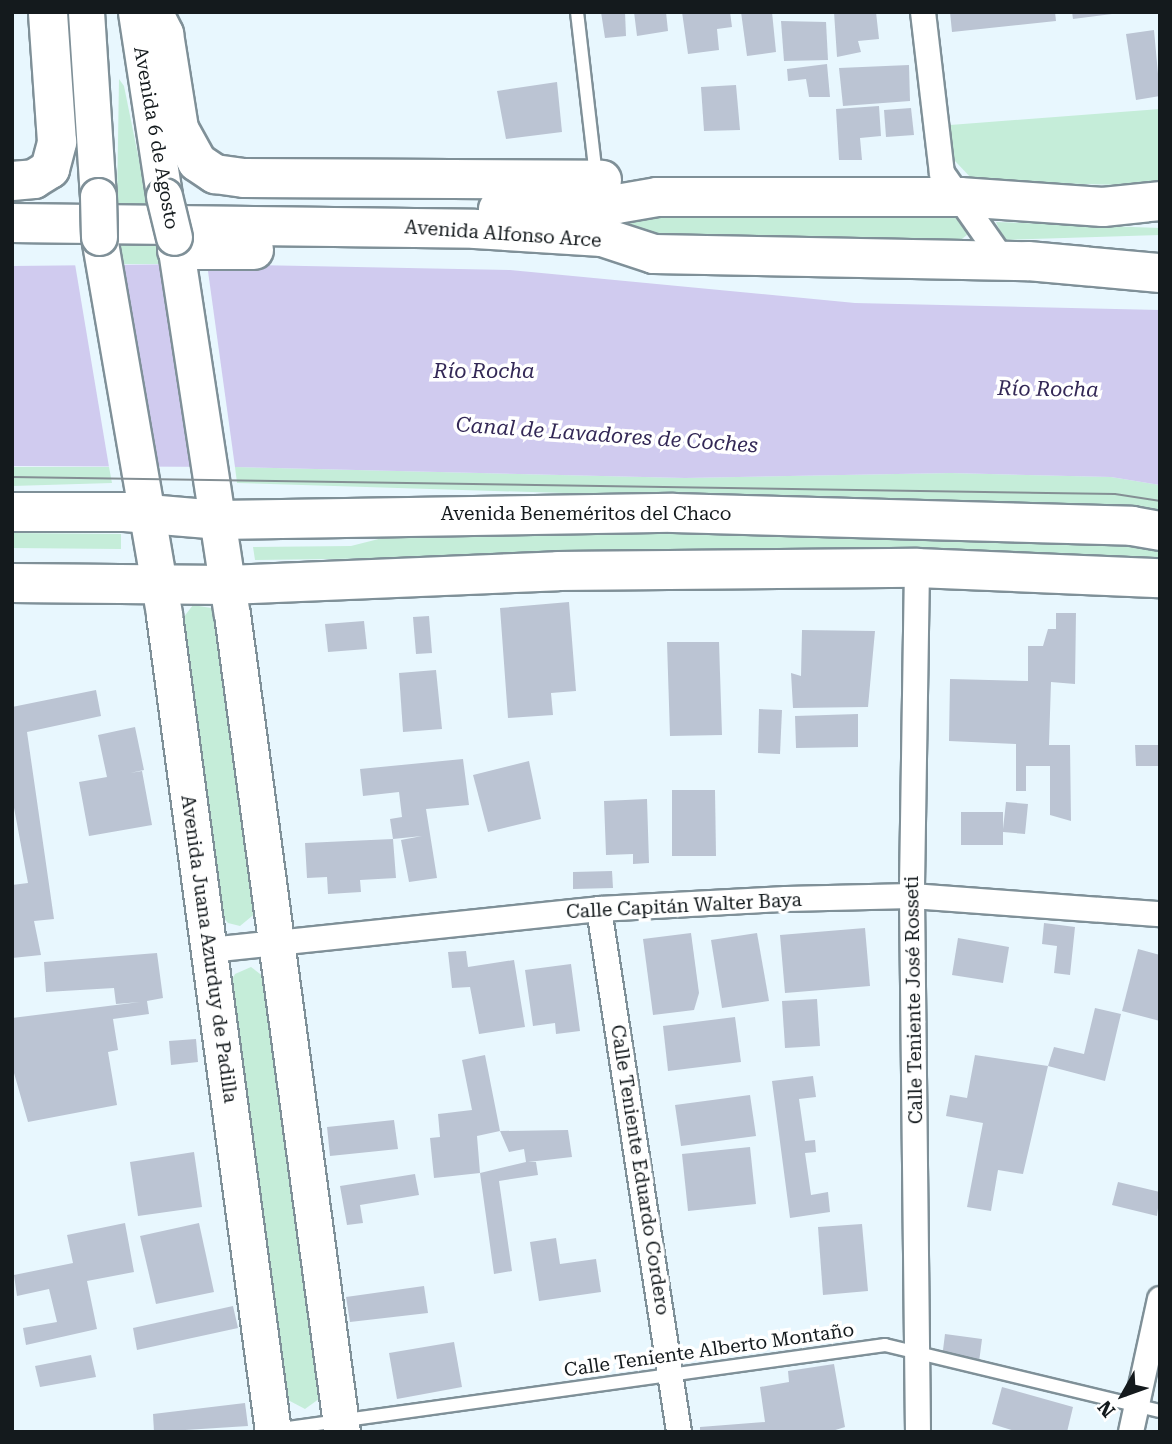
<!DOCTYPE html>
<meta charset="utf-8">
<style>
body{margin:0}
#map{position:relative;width:1172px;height:1444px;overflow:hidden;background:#e8f7fe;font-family:"Roboto Serif",serif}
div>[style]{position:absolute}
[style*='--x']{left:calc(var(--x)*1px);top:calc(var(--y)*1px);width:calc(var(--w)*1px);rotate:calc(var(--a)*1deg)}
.green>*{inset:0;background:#c5edd9}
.water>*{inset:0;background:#d0cbef}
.pier>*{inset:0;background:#e8f7fe}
.building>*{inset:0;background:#bbc4d3}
.roads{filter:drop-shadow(2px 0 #7f9098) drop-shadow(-2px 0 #7f9098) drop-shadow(0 2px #7f9098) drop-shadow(0 -2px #7f9098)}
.service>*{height:12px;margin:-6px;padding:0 6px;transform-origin:6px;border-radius:6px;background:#fff}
.minor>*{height:24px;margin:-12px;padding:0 12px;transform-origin:12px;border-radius:12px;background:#fff}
.secondary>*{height:35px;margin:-17.5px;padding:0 17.5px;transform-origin:17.5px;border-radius:17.5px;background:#fff}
.primary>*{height:38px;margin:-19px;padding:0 19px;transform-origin:19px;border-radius:19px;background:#fff}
.tram>*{height:2px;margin:-1px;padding:0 1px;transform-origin:1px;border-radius:1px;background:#848f94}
.bridges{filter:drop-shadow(2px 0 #7f9098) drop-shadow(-2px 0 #7f9098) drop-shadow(0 2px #7f9098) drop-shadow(0 -2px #7f9098)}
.secondary-bridge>*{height:35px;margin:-17.5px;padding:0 17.5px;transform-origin:17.5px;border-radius:17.5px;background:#fff}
span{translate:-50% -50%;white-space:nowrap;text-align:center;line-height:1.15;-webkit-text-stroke:7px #fff;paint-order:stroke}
.street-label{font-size:19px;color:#141a1d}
.water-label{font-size:21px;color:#332856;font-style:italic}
.frame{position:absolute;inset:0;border:14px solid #141a1d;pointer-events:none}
.north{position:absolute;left:1088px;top:1360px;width:70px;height:70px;-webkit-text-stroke:5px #fff;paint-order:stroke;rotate:230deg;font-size:19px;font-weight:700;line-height:28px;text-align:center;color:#141a1d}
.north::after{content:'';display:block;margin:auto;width:24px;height:32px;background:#141a1d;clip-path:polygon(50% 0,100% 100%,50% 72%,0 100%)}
</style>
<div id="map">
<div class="green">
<i style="clip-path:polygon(119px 79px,124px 86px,160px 264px,116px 264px)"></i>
<i style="clip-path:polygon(1160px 109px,1160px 186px,974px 181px,954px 160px,950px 125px)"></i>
<i style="clip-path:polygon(659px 210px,962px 217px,968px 234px,962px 239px,945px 240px,654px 235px,574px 223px)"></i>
<i style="clip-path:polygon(996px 222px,1160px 228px,1160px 235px,1004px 240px)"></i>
<i style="clip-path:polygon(12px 467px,109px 467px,112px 483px,12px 486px)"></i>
<i style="clip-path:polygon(235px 467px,685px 478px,951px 473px,1111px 477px,1160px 485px,1160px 511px,1109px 504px,1019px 507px,237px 483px)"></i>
<i style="clip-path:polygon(679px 527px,1160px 543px,1160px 559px,607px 555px,255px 560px,253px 547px,351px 546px,422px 528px)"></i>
<i style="clip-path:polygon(12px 533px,121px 534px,121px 549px,12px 548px)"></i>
<i style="clip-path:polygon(193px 605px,211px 608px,214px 614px,257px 912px,240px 926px,228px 923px,221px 915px,183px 618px)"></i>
<i style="clip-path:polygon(251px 967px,264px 977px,323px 1396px,305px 1409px,288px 1400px,231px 982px,235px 974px)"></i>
</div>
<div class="water">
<i style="clip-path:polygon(199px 264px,510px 270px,855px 303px,1160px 310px,1160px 485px,1111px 477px,951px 473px,685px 478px,236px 467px,12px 466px,12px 266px)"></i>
</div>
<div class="pier">
<i style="clip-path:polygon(75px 264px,116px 264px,153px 467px,109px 467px)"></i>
<i style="clip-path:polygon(160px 264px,207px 264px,235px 467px,191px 467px)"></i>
</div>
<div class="building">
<i style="clip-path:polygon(601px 12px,625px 12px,626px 36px,605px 38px)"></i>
<i style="clip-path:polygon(634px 12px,666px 12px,668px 31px,637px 36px)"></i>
<i style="clip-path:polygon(682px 12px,730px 12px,732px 27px,717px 29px,719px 50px,688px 54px)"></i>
<i style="clip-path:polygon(741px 12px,772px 12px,776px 52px,747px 56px)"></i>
<i style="clip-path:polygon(834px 12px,876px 12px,879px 39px,858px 41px,861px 52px,837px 57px)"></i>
<i style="clip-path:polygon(950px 12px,1055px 12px,1056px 21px,952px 32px)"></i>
<i style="clip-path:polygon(1072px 12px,1112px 12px,1112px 14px,1073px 19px)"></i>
<i style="clip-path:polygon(781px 21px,826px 22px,828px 60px,784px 61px)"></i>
<i style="clip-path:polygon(1154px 30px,1160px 96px,1136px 100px,1126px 34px)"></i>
<i style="clip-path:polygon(827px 64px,830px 97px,809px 97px,806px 79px,788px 81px,787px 69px)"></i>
<i style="clip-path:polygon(909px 65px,910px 101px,843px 106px,839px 68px)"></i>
<i style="clip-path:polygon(557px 82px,562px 132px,506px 139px,497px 91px)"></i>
<i style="clip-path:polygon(736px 85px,740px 130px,704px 131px,701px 87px)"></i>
<i style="clip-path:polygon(879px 106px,881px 136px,860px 138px,862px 160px,839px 160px,836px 109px)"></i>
<i style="clip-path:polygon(911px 108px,914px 135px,886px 137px,884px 110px)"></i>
<i style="clip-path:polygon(569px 602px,576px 691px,551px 693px,553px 715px,508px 718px,500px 608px)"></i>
<i style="clip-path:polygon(1056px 613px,1076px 613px,1075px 684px,1051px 682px,1049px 745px,1070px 745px,1071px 821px,1050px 815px,1050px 766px,1026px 766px,1026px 791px,1016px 791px,1016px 744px,949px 741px,950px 679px,1028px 681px,1028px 646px,1043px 646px,1048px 629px,1056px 629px)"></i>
<i style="clip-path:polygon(429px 616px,432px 653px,416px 654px,413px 617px)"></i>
<i style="clip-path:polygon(364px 621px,367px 649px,328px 652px,325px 624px)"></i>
<i style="clip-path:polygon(802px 630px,875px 631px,868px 707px,793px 708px,791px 673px,801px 676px)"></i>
<i style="clip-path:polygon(667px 642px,719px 642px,722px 735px,670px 736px)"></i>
<i style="clip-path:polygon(436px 670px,442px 729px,403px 732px,399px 673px)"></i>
<i style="clip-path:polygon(96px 690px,101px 716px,27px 732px,54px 919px,34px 921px,41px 955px,12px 958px,12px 885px,28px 883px,12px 797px,12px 707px)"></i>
<i style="clip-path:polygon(759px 709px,782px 710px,780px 754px,758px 753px)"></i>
<i style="clip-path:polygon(858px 714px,858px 747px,796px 748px,795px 716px)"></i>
<i style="clip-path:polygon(135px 727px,144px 770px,130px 773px,142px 771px,152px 825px,89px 836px,79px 782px,107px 777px,98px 735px)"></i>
<i style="clip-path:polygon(1135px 745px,1160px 745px,1160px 766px,1136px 766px)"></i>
<i style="clip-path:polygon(463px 759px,469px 805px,426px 809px,437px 878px,409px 882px,401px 840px,422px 836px,393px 839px,390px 819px,402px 817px,399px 792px,363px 796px,360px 769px)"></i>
<i style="clip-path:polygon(529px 761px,541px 819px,488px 832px,473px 775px)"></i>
<i style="clip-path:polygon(672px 790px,715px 790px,716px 856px,672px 856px)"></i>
<i style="clip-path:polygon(647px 799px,649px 863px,633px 864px,633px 854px,606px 855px,604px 801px)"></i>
<i style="clip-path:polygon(1006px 802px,1028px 804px,1025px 834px,1003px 832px,1003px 845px,961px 845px,961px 812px,1003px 812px,1003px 829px)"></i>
<i style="clip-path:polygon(393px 839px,396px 878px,360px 880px,361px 892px,328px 894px,327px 877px,307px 878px,305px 843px)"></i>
<i style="clip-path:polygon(612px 871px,613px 888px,573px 889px,573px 872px)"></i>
<i style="clip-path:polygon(1044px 923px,1075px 927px,1070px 975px,1054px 973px,1057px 946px,1042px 944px)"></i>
<i style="clip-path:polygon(865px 928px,870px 986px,785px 993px,780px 935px)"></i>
<i style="clip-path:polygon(691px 933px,699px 993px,694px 1010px,653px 1015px,643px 939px)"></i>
<i style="clip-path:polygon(757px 933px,769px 1001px,722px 1008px,711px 940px)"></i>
<i style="clip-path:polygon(958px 938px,1009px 947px,1003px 983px,952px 975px)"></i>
<i style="clip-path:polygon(1138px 949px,1160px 955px,1160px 1021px,1122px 1011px)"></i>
<i style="clip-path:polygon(466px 951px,468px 967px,514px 960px,525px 1027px,479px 1034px,470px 987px,452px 988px,448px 952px)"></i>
<i style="clip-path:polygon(157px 953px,163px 998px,147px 1001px,149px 1014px,113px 1019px,118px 1050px,108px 1052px,117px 1105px,28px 1122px,12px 1066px,12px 1018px,140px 1002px,116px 1004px,114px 988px,46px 992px,44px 962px)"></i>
<i style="clip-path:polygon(571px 964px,580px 1031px,556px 1034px,555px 1023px,533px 1026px,525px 970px)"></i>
<i style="clip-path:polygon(817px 999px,820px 1046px,785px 1048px,782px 1001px)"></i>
<i style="clip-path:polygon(1095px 1008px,1121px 1014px,1105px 1081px,1048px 1066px,1054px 1047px,1084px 1054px)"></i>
<i style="clip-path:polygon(735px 1017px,741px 1062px,668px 1071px,663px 1026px)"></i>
<i style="clip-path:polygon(196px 1039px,198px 1062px,171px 1065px,169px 1041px)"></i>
<i style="clip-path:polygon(evenodd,485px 1055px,500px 1131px,568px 1130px,572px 1157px,528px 1162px,536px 1162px,538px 1175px,499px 1181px,512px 1271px,494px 1274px,480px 1173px,434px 1178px,430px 1138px,440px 1137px,438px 1114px,472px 1110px,462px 1060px,485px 1055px,500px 1131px,509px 1152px,524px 1149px,526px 1162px,480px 1173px,477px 1136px,500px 1131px)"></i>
<i style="clip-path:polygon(975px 1055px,1048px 1066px,1023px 1174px,998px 1170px,991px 1211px,967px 1207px,983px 1123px,946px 1116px,950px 1095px,967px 1098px)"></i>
<i style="clip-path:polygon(813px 1076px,816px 1097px,799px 1099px,805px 1141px,815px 1140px,816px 1152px,805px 1153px,811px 1195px,828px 1192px,830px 1212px,790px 1218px,772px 1081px)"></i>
<i style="clip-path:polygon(750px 1095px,756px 1136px,681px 1146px,675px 1105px)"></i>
<i style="clip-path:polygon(394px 1120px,398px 1149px,330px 1156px,327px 1127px)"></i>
<i style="clip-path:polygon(750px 1147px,756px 1204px,688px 1211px,682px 1154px)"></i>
<i style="clip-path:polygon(194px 1152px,202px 1207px,138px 1216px,130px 1162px)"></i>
<i style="clip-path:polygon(415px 1174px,419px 1195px,360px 1205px,363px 1223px,347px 1225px,340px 1186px)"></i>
<i style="clip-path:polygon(1118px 1182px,1160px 1192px,1157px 1216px,1112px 1205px)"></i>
<i style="clip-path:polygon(125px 1223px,134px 1272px,87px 1281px,97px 1329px,26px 1345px,23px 1328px,57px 1322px,49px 1289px,17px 1296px,14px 1275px,73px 1263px,67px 1235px)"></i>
<i style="clip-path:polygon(199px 1223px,214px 1292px,156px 1304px,140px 1236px)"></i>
<i style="clip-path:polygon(862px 1224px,868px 1291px,823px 1295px,818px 1227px)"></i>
<i style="clip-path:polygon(556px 1238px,560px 1264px,596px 1259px,601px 1292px,539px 1301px,530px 1242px)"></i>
<i style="clip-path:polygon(424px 1286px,428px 1313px,350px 1322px,346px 1297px)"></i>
<i style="clip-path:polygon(233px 1306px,238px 1328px,137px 1350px,133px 1328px)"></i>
<i style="clip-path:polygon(945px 1334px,982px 1339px,979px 1362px,942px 1358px)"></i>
<i style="clip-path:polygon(454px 1342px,462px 1387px,397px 1399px,389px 1353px)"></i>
<i style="clip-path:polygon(91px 1355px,96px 1377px,40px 1387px,35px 1366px)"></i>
<i style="clip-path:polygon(834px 1364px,845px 1427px,829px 1432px,700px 1432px,700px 1427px,765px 1422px,760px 1387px,789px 1382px,788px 1371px)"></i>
<i style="clip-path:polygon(1002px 1387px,1073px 1407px,1067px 1432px,1018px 1432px,992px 1424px)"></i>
<i style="clip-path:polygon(245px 1403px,248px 1426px,154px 1432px,153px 1414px)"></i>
</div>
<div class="roads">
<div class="service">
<i style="--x:577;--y:12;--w:165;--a:83.4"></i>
<i style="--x:274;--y:1430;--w:617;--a:-7.92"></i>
<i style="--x:885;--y:1345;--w:283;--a:13.5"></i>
</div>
<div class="minor">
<i style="--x:923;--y:12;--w:162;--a:83.3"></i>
<i style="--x:942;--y:173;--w:106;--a:55"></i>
<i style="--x:917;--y:568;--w:328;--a:90.9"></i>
<i style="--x:912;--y:896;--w:536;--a:89.36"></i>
<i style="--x:599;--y:909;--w:529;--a:81.3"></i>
<i style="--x:210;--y:950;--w:391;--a:-6"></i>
<i style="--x:599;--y:909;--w:187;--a:-3.1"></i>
<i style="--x:786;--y:899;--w:126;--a:-1.4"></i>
<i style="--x:912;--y:896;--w:249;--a:4.2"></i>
<i style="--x:1131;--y:1432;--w:136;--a:-77.7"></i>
</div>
<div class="secondary">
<i style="--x:86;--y:12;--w:184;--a:86.3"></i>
<i style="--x:136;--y:12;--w:186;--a:81.3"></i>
<i style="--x:99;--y:237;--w:384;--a:80.2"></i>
<i style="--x:164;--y:615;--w:824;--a:82.4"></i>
<i style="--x:174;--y:237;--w:381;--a:81.3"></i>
<i style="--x:232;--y:614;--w:825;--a:82.34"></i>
</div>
<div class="primary">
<i style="--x:153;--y:12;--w:25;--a:63"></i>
<i style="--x:164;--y:34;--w:96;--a:81"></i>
<i style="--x:179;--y:129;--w:38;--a:61"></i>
<i style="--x:197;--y:162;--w:22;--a:34"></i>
<i style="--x:215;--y:174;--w:29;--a:8"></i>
<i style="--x:244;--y:178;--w:358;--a:0.3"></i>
<i style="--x:12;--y:181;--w:22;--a:-5"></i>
<i style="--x:34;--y:179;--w:19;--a:-32"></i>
<i style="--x:50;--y:169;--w:28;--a:-75"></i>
<i style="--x:57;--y:142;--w:130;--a:-94"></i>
<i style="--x:498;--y:209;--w:119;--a:-2.4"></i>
<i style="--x:617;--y:204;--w:41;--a:-9.9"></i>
<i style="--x:657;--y:197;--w:303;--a:0"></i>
<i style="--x:960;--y:197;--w:143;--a:4"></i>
<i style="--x:1103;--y:207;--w:57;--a:-6"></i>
<i style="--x:12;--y:223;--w:463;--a:0.7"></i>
<i style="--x:475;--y:229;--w:127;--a:3.6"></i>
<i style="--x:602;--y:237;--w:55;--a:18.1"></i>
<i style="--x:654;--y:254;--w:374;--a:1.1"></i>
<i style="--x:1028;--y:261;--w:133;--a:5.2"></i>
<i style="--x:177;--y:250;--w:77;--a:0"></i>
<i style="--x:12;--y:512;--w:113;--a:0"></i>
<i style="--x:125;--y:512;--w:93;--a:4.9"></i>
<i style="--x:218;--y:520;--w:455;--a:-0.9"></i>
<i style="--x:673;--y:513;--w:459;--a:1.6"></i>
<i style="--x:1132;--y:526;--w:28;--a:10"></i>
<i style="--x:12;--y:583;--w:216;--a:0.5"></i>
<i style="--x:228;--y:585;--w:330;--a:-2.4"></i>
<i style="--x:558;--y:571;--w:359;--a:-0.5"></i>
<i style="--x:917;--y:568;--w:243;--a:2.4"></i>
</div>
</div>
<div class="tram">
<i style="--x:12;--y:477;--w:1103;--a:0.88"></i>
<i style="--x:1115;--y:494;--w:46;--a:8.8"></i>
</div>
<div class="bridges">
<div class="secondary-bridge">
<i style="--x:98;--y:196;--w:41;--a:88.6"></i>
<i style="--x:164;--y:196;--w:42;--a:76.3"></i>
</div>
</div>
<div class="street-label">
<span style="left:156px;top:138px;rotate:80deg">Avenida 6 de Agosto</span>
<span style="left:503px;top:234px;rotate:4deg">Avenida Alfonso Arce</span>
<span style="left:586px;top:514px">Avenida Beneméritos del Chaco</span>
<span style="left:684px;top:906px;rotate:-3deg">Calle Capitán Walter Baya</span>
<span style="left:209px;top:949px;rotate:82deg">Avenida Juana Azurduy de Padilla</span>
<span style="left:914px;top:1000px;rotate:-91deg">Calle Teniente José Rosseti</span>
<span style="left:640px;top:1170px;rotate:81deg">Calle Teniente Eduardo Cordero</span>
<span style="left:709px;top:1350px;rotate:-8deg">Calle Teniente Alberto Montaño</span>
</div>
<div class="water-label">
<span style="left:484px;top:371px">Río Rocha</span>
<span style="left:1048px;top:389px;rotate:1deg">Río Rocha</span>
<span style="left:607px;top:435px;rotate:4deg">Canal de Lavadores de Coches</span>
</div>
<div class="frame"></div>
<div class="north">N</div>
</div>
